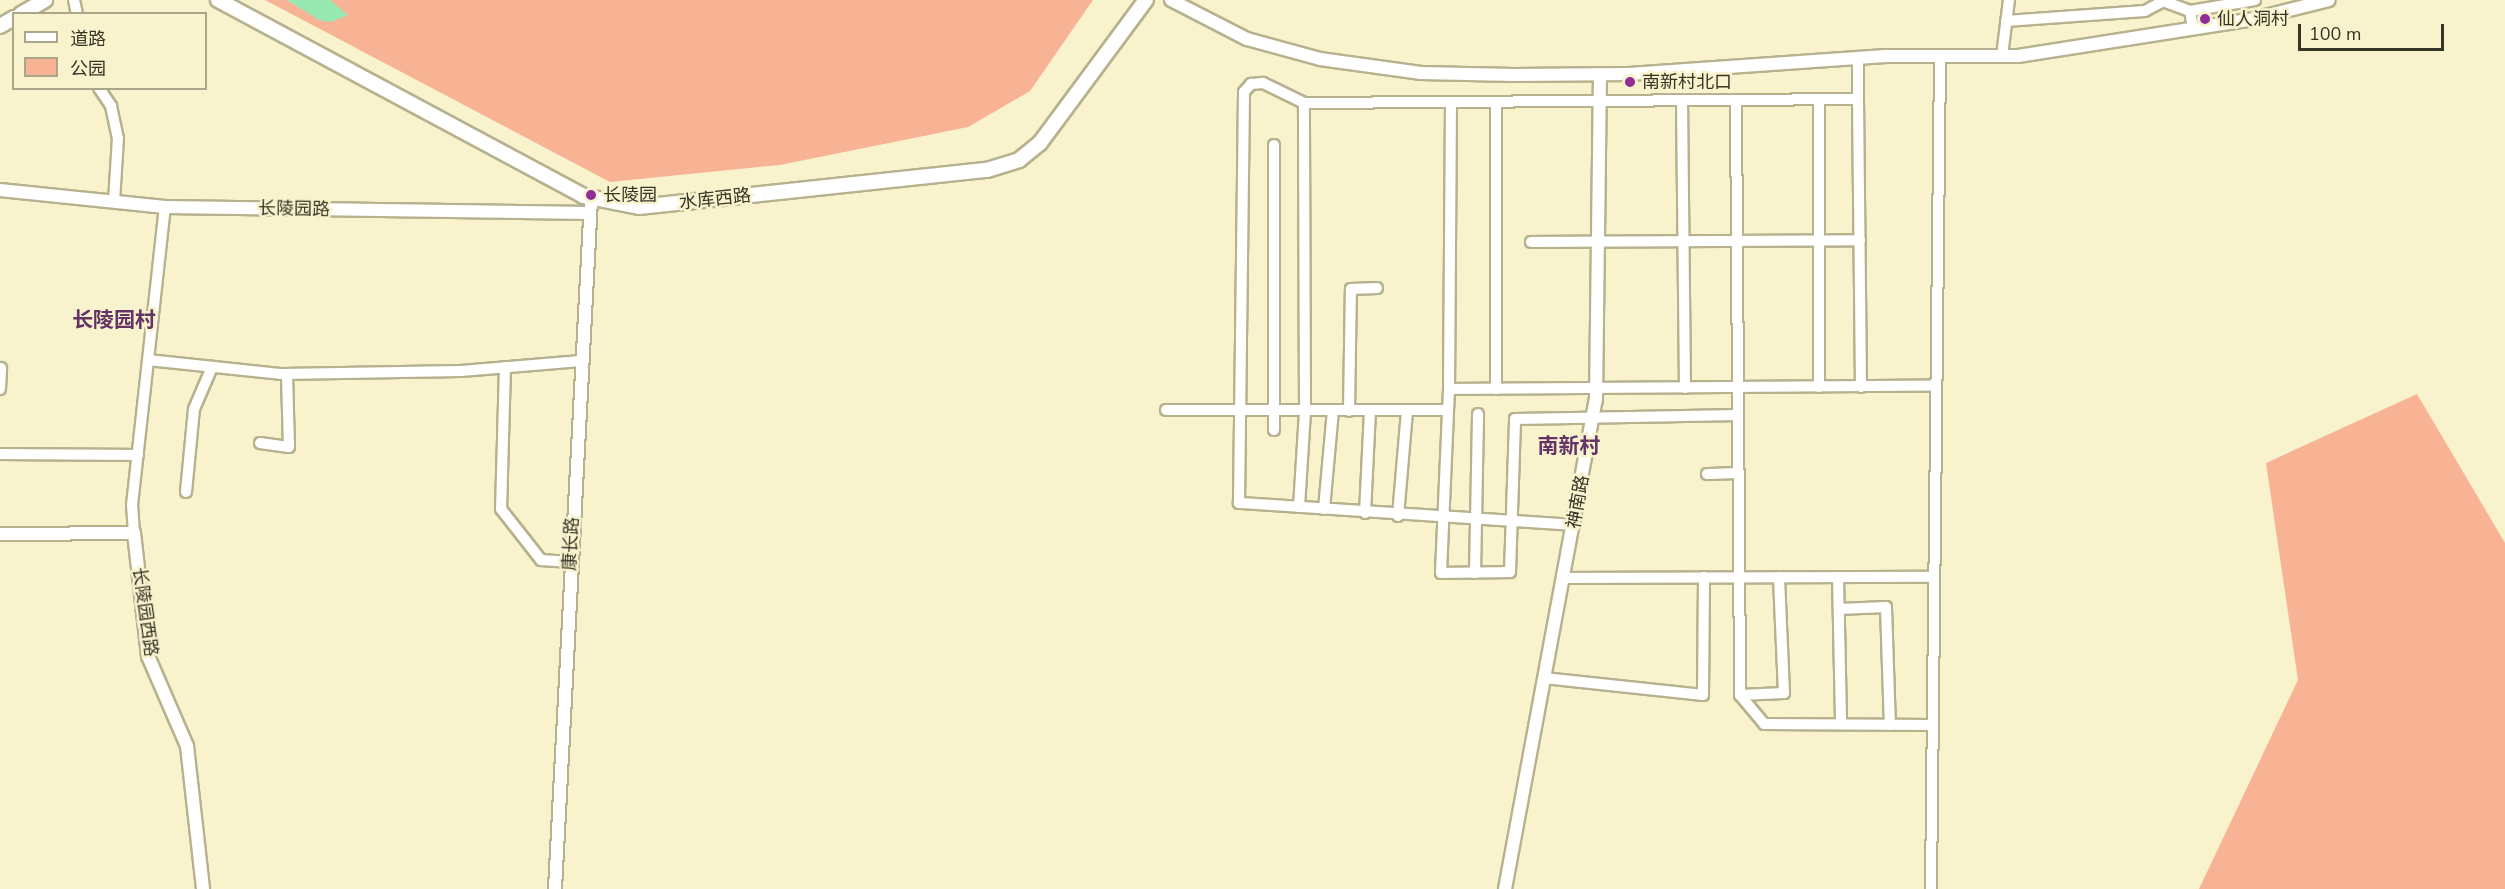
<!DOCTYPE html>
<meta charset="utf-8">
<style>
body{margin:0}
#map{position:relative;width:2505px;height:889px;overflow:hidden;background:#f8f2cd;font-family:"Nunito Sans","Noto Sans SC",sans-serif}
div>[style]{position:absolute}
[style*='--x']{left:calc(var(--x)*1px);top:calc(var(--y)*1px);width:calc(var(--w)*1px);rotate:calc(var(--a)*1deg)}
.green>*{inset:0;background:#f8b394}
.water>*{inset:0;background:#98e9b1}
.roads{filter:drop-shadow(2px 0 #b7b18d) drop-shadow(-2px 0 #b7b18d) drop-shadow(0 2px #b7b18d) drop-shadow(0 -2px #b7b18d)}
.minor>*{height:10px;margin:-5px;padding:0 5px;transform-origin:5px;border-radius:5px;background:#fff}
.tertiary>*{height:12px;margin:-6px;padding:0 6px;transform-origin:6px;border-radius:6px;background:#fff}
.secondary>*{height:14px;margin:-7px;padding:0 7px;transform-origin:7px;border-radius:7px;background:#fff}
.dots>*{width:16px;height:16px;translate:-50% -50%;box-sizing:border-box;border:3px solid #f8f2cd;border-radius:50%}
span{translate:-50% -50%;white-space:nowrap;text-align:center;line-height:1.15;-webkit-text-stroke:5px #f8f2cd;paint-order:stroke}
.poi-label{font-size:18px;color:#363425}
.left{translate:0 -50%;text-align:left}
.street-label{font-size:18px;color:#363425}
.quarter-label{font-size:21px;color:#643467;font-weight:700}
.legend{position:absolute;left:12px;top:12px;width:195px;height:78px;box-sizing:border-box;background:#f8f2cd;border:2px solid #aaa68a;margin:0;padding:8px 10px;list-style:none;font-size:18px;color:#363425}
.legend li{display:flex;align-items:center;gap:12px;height:30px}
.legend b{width:30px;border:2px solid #aaa68a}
.scale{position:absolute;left:2298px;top:24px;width:146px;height:27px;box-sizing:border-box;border:3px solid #363425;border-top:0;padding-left:8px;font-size:18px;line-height:21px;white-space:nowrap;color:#363425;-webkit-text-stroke:4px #f8f2cd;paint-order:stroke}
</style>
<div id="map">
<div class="green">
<i style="clip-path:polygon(265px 0,1093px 0,1030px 91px,968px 127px,780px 165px,610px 182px)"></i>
<i style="clip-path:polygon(2417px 394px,2505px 543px,2505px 889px,2199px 889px,2298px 680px,2266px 463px)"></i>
</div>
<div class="water">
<i style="clip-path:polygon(287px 0,330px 0,348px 15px,331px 22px,319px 20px)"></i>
</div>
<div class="roads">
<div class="minor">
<i style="--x:74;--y:0;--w:14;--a:78"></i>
<i style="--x:2160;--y:0;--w:32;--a:20"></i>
<i style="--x:2006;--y:21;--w:139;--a:-4.1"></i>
<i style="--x:2145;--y:11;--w:18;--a:-29"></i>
<i style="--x:2193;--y:29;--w:18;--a:-99"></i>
<i style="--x:2190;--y:11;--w:66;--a:-9.6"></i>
<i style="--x:2002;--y:56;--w:56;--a:-82.9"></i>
<i style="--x:1858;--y:57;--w:42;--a:90"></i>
<i style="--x:99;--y:88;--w:22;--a:56"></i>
<i style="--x:111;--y:106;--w:33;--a:78"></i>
<i style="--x:118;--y:138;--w:64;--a:93.6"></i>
<i style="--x:1819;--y:99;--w:288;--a:90"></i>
<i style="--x:1682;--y:100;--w:288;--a:89.4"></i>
<i style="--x:1736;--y:100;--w:595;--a:89.61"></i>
<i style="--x:1740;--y:695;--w:38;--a:50"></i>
<i style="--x:1764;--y:724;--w:169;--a:0.3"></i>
<i style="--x:1451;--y:102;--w:287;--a:90.4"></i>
<i style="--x:1449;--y:389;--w:184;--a:92.5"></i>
<i style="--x:1441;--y:573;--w:69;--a:-0.8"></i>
<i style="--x:1510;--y:572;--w:153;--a:-88.1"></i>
<i style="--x:1515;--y:419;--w:223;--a:-1"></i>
<i style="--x:1531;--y:242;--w:329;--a:-0.3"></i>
<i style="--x:148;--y:360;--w:135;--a:6"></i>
<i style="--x:282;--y:374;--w:179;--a:-1"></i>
<i style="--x:461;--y:371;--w:120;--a:-4.8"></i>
<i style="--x:505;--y:367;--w:142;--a:91.6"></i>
<i style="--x:501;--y:509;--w:65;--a:51.9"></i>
<i style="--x:541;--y:560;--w:29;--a:4"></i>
<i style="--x:0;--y:389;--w:21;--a:-87"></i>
<i style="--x:1449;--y:389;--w:487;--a:-0.4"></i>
<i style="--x:1496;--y:389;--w:287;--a:-90"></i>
<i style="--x:1166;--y:410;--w:281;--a:0"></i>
<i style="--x:1349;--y:411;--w:122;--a:-89.1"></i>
<i style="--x:1351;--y:289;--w:26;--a:-2"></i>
<i style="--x:1274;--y:430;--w:285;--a:-90"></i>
<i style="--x:260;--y:443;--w:29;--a:8"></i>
<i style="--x:289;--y:447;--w:73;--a:-91.6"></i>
<i style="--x:0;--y:454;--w:138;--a:0.4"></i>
<i style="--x:1707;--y:474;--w:32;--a:-2"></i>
<i style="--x:186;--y:492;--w:83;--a:-84.5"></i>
<i style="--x:194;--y:409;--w:46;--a:-66.8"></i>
<i style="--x:1299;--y:507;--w:96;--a:-86.4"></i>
<i style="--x:1305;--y:411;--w:308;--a:-90.2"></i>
<i style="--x:1324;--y:509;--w:98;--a:-84.8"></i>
<i style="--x:1365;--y:513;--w:102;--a:-87.2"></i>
<i style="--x:1398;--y:516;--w:105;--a:-85.1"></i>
<i style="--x:1574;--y:525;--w:336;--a:-176.2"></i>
<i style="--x:1239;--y:503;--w:411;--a:-89.3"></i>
<i style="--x:1244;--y:92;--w:11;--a:-49"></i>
<i style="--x:1251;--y:84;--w:12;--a:-5"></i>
<i style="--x:1263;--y:83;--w:46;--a:26"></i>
<i style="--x:1304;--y:103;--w:554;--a:-0.41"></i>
<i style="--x:1858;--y:99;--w:288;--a:89.4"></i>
<i style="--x:134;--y:533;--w:28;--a:-94"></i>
<i style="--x:132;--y:505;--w:300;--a:-83.7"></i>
<i style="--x:1475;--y:573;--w:159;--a:-88.9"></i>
<i style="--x:1838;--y:577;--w:147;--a:88.8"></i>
<i style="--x:1564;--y:578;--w:370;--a:-0.2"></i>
<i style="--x:1839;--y:609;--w:47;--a:-2.4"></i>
<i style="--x:1886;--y:607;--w:118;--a:88.1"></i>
<i style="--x:1544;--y:678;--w:160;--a:6.1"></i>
<i style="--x:1703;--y:695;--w:118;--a:-89.5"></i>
<i style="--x:1740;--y:695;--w:44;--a:-2.6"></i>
<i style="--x:1784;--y:693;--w:116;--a:-92.5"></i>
<i style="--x:1931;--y:889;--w:834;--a:-89.38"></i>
</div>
<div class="tertiary">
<i style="--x:1171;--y:0;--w:85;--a:27.2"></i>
<i style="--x:1247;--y:39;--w:76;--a:15.3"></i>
<i style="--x:1320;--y:59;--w:102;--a:7.9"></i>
<i style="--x:1421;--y:73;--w:93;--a:1.2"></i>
<i style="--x:1514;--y:75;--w:115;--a:-0.5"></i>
<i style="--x:1629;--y:74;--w:257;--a:-4"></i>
<i style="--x:1885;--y:56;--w:133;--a:0"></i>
<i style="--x:2018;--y:56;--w:234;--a:-8.9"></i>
<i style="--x:2249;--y:20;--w:82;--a:-14"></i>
<i style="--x:0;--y:190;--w:166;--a:5.9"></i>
<i style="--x:165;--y:207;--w:424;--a:0.8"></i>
<i style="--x:0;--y:534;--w:134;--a:-0.4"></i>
<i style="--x:134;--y:533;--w:124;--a:83.5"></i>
<i style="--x:148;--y:656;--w:98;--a:66.6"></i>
<i style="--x:187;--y:746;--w:144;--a:83.6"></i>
<i style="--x:555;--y:889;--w:690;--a:-87.01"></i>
<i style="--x:1505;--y:889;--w:497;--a:-79.5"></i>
<i style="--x:1596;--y:400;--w:325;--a:-89.3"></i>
</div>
<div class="secondary">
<i style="--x:218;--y:0;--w:414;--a:28.2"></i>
<i style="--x:583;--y:196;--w:57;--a:11.1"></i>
<i style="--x:639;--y:207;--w:350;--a:-6.1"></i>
<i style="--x:987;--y:170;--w:34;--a:-17"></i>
<i style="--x:1019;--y:160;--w:27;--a:-39"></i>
<i style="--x:1040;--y:143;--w:178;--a:-53.5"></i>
<i style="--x:21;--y:14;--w:28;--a:-30"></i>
<i style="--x:0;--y:26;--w:16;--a:-30"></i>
</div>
</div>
<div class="dots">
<i style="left:2205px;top:19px;background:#8f2e96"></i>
<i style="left:1630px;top:82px;background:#8f2e96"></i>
<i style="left:591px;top:195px;background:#8f2e96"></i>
</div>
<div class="poi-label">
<span class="left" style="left:2217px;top:19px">仙人洞村</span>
<span class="left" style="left:1642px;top:82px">南新村北口</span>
<span class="left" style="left:603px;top:195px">长陵园</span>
</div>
<div class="street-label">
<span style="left:715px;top:199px;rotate:-6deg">水库西路</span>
<span style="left:294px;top:209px;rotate:1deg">长陵园路</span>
<span style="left:1578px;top:502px;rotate:-80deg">神南路</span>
<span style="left:571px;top:544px;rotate:-87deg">康长路</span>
<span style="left:145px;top:612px;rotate:82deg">长陵园西路</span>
</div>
<div class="quarter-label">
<span style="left:114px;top:320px">长陵园村</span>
<span style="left:1569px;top:446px">南新村</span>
</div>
<ul class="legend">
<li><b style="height:8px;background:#fff"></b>道路</li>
<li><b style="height:16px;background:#f8b394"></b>公园</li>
</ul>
<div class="scale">100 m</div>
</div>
